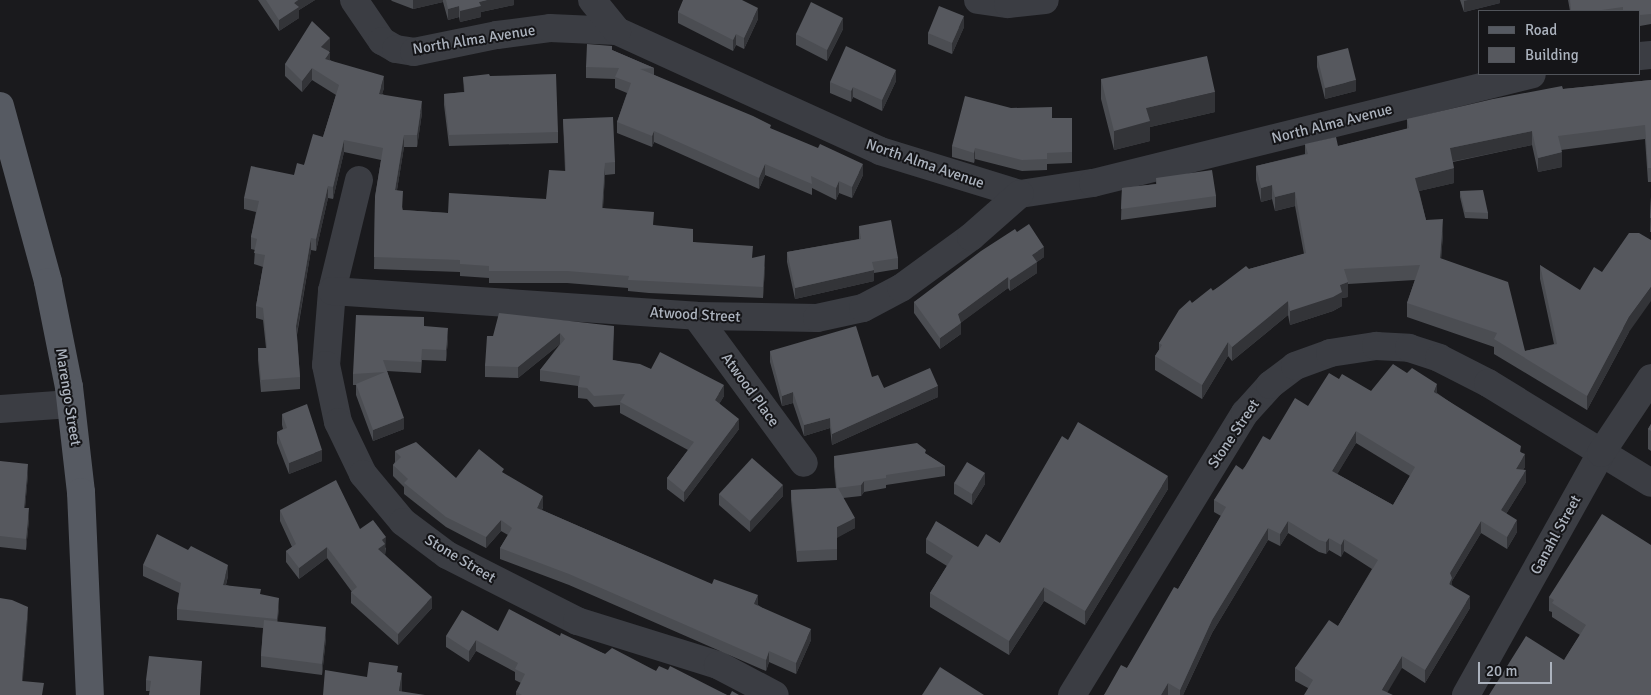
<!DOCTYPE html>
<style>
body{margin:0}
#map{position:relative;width:1651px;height:695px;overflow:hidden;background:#1a1a1d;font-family:Signika,sans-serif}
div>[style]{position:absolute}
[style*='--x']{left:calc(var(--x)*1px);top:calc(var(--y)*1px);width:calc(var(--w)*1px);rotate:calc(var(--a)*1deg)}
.minor>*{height:28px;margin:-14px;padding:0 14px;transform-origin:14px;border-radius:14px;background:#3b3d43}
.major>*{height:28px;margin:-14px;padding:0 14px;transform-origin:14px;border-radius:14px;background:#565a62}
.wall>*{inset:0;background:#4b4d52}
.shaded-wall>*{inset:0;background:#333438}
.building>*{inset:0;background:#56585e}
span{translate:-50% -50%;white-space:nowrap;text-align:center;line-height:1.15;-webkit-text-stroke:4px #151518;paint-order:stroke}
.street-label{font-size:15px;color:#acb3be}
.legend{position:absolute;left:1478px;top:10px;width:162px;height:65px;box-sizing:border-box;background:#151518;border:1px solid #51545a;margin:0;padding:6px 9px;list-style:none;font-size:15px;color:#acb3be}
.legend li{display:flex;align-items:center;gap:10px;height:25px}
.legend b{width:25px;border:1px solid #51545a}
.scale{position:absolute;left:1478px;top:662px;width:74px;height:22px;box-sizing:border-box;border:2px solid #acb3be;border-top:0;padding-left:6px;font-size:15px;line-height:18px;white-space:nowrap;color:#acb3be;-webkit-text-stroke:4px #151518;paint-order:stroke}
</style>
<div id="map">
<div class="minor">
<i style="--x:354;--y:0;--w:50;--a:55.7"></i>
<i style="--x:382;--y:41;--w:16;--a:30"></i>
<i style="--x:396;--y:49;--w:18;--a:9"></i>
<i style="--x:414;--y:52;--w:85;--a:-11.6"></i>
<i style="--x:497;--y:35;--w:53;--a:-7.5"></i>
<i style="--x:550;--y:28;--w:67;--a:2.6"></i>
<i style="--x:617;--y:31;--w:289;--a:24.5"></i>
<i style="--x:880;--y:151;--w:146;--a:17.1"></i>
<i style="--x:1020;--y:194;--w:74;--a:-8.6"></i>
<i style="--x:1093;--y:183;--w:452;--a:-13.9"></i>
<i style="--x:592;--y:0;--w:40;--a:51"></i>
<i style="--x:978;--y:0;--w:30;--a:8"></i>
<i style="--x:1008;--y:4;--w:37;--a:-6"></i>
<i style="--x:1640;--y:56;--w:11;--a:-5"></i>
<i style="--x:359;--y:180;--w:114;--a:103.7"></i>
<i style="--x:332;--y:291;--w:74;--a:94.6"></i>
<i style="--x:326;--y:365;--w:58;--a:78.1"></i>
<i style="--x:338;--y:422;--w:58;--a:64.3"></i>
<i style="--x:363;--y:474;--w:62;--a:50.2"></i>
<i style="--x:403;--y:522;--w:55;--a:36.9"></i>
<i style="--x:447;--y:555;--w:146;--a:26.9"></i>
<i style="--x:577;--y:621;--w:148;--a:17.3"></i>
<i style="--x:718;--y:665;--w:64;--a:27.8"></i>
<i style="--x:332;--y:291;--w:365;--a:3.9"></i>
<i style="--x:696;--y:316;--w:121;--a:0.9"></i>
<i style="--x:817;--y:318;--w:47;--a:-12.3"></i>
<i style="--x:863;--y:308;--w:43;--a:-27.8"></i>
<i style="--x:901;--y:288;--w:87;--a:-36.1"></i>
<i style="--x:971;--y:237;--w:65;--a:-41.3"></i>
<i style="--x:696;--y:316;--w:182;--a:53.7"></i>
<i style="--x:0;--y:409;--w:71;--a:-4"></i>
<i style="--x:1072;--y:695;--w:331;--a:-58.5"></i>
<i style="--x:1245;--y:413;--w:38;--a:-48"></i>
<i style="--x:1270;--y:385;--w:31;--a:-37"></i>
<i style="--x:1295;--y:366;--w:37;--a:-20"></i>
<i style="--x:1330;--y:353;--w:47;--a:-8.7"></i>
<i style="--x:1376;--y:346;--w:33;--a:3"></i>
<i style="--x:1409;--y:348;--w:32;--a:18"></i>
<i style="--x:1439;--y:358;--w:55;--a:27"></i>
<i style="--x:1488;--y:383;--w:191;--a:31.5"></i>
<i style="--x:1466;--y:695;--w:277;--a:-60.8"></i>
<i style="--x:1601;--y:453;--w:90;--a:-56.3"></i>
</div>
<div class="major">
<i style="--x:0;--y:106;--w:182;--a:74.7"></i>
<i style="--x:48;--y:282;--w:107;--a:78.7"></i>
<i style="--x:69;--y:387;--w:106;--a:83.5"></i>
<i style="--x:81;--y:492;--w:203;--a:87.5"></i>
</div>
<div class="wall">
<i style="clip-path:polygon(258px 0,315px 0,299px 10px,299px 18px,279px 31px)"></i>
<i style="clip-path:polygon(391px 0,514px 0,514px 5px,481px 12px,481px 17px,460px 22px,459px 17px,448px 20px,443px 2px,413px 9px,392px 1px)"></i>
<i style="clip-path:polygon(1460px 0,1500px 0,1500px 3px,1464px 12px)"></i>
<i style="clip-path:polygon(1568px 0,1651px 0,1651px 24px,1640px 26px,1640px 11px,1570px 11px)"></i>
<i style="clip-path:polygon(678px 12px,758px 19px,744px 49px,736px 45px,733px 51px,678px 23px)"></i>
<i style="clip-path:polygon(964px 27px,952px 54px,928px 44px,928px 33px)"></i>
<i style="clip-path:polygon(843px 29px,827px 61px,796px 45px,796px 34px)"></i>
<i style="clip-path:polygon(330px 50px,328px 52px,330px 60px,384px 88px,382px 94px,422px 113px,417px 147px,404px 147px,397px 190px,403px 210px,448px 213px,546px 199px,565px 171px,563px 119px,615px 162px,615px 174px,605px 175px,603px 208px,654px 225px,693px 242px,753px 258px,765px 267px,763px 298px,649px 293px,628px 291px,628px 288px,567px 283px,489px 283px,489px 278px,460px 276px,460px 272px,374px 269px,375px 197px,381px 160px,344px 152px,333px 199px,328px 198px,316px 251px,311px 250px,297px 335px,300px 377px,300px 389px,261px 392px,258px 360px,258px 348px,266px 348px,263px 320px,256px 318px,256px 306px,263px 267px,254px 264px,255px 250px,251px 249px,251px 237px,256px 212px,244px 209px,244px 198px,294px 175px,304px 165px,323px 137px,336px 95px,312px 80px,302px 92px,285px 76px,285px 64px)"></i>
<i style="clip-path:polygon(612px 50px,654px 68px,654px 75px,771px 129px,863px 175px,852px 198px,839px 193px,836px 200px,812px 188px,812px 195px,765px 175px,759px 189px,654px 142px,652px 147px,617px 133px,617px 122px,627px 93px,615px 88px,615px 79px,586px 78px,586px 67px)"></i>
<i style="clip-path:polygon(1317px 56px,1356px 91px,1325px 99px,1317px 67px)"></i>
<i style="clip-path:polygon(490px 76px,558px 132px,558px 143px,449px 146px,444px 105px,444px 94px,464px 92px,463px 77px)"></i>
<i style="clip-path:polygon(1101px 79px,1215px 112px,1150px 127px,1150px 141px,1114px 150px,1101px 99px)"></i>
<i style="clip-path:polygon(1651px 80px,1651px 182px,1648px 182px,1645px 139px,1561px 150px,1562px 167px,1538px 172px,1532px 145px,1453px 162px,1454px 183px,1419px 191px,1426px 220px,1443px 234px,1441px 259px,1525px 351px,1554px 344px,1540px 279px,1540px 265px,1629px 332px,1587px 410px,1494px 354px,1494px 347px,1407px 317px,1407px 303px,1415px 280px,1348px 284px,1348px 297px,1342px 298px,1342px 306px,1333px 311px,1290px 325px,1288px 315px,1232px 361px,1228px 356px,1202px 399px,1155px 370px,1155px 356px,1159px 350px,1159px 343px,1192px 303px,1249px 269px,1304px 254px,1295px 206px,1275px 211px,1272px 199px,1261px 202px,1256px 180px,1256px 166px,1305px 154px,1305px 144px,1338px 146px,1407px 129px,1407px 119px,1563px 89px)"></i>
<i style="clip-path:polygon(896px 81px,882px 111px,853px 97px,851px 102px,830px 93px,830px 82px)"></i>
<i style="clip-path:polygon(1052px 118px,1072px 118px,1072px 163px,1047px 164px,1047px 170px,1022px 171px,975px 159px,974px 163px,952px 157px,952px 146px)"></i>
<i style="clip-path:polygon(1156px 178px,1216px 196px,1216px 207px,1121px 220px,1122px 188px,1156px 184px)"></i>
<i style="clip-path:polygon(1460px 191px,1488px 213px,1488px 219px,1465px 218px,1460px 197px)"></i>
<i style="clip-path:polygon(1651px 197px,1651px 232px,1650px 232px)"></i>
<i style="clip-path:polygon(859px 226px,898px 258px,898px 269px,874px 273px,874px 281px,795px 299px,787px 262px,787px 252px,859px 239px)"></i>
<i style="clip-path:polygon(1017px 232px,1044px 257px,1037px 262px,1037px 273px,1010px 291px,1008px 288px,960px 323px,961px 334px,940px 349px,914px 313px,914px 302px)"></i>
<i style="clip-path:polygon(424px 326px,448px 339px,446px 361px,422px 360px,421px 373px,387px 371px,404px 429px,373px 441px,356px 395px,356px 385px,353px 385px,353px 374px)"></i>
<i style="clip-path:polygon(614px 326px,613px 360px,651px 369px,724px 396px,719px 404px,739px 429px,684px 502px,667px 489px,667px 478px,688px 450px,620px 413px,620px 405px,594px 407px,587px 399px,578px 398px,578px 386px,540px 381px,540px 370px,560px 344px,518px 378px,485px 377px,485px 366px,493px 336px)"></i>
<i style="clip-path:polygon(770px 351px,872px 377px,884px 388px,938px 397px,832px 445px,830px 428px,804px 436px,793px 403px,782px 406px,770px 362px)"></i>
<i style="clip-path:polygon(evenodd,1339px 379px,1371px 391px,1437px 393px,1521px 452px,1525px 467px,1523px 470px,1526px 482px,1506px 514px,1517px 532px,1507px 549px,1481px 533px,1452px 581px,1452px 585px,1470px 608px,1425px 683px,1402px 668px,1308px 688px,1295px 681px,1295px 668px,1338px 626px,1372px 569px,1344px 551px,1341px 557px,1329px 550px,1326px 554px,1319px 552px,1288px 533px,1280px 546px,1268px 540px,1212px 633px,1183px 695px,1104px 695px,1127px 668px,1178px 589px,1221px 516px,1214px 512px,1214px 500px,1270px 440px,1339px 379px,1356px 443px,1410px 476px,1393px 505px,1337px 474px,1356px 443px)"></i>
<i style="clip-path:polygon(282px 414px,322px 461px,289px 474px,277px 443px,277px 432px,283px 429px,282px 425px)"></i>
<i style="clip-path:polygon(1651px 424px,1651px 451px,1648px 449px,1648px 429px)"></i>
<i style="clip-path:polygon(1068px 440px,1168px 489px,1085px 625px,1044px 601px,1009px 655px,930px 607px,930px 593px,947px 566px,926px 553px,926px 539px,978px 547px,1000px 543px)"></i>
<i style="clip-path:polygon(395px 451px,456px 478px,504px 474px,543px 507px,542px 510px,758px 605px,811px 640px,796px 674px,769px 662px,766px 671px,569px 585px,500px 559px,500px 548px,508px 535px,501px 531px,486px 548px,446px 527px,404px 494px,404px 487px,393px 476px,393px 465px,395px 462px)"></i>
<i style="clip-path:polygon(926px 454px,945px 466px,945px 476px,886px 485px,886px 488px,864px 492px,861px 496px,843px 498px,855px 528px,837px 537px,837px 560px,797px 562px,791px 500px,791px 490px,836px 488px,834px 467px,834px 456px)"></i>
<i style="clip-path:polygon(0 461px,28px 474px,25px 508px,29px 519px,26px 550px,0 547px)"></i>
<i style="clip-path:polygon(954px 483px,985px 484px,972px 505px,954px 494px)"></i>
<i style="clip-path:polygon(719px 494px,783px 496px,750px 532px,719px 505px)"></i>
<i style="clip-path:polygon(280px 510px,360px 529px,386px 548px,385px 555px,432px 608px,398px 645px,351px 603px,351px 592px,352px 592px,327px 558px,299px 579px,286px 562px,286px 551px,292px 547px,280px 521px)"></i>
<i style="clip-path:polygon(1651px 545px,1564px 660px,1580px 635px,1552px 617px,1552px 612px,1549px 611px,1549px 597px)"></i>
<i style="clip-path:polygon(143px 565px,228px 576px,226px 585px,261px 595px,279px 609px,277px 622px,326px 638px,322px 675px,261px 667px,261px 656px,263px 628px,177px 620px,177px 609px,179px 593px,143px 576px)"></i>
<i style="clip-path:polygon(498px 631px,560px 636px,605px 654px,656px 671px,668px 670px,727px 695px,516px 695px,516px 692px,521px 683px,515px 680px,515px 672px,476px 651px,469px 662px,446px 647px,446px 636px)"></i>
<i style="clip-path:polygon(202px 672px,149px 691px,146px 691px,146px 680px)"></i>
</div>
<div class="shaded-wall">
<i style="clip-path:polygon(298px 0,315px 0,299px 10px,299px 18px,279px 31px,279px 20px,294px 3px)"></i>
<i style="clip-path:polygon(413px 0,443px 0,443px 2px,413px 9px)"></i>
<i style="clip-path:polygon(487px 0,514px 0,514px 5px,481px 12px,481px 17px,460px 22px,460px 11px,479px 2px)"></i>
<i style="clip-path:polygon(1468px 0,1500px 0,1500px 3px,1464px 12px,1464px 1px)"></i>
<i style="clip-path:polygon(459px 6px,459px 17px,448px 20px,448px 9px)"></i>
<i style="clip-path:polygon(758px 8px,758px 19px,744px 49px,744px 38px)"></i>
<i style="clip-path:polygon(964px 16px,964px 27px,952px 54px,952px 43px)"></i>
<i style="clip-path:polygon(843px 18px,843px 29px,827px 61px,827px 50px)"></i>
<i style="clip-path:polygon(736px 34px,736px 45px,733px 51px,733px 40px)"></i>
<i style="clip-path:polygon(330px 38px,330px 50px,321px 59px,321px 47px)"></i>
<i style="clip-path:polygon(330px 52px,330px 64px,325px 59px)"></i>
<i style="clip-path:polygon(312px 68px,312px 80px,302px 92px,302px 81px)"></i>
<i style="clip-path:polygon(896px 70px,896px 81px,882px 111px,882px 100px)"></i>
<i style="clip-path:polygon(384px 76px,384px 88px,379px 105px,379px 94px)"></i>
<i style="clip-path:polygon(1356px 80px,1356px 91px,1325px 99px,1325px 88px)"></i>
<i style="clip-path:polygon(853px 87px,853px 97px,851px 102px,851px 91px)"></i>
<i style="clip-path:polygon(1215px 92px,1215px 112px,1150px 127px,1150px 141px,1114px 150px,1114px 131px,1146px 108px)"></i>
<i style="clip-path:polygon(422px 101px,422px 113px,417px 147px,417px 135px)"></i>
<i style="clip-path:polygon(654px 131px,654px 142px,652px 147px,652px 136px)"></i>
<i style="clip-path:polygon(1532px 131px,1532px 145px,1450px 162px,1450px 148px)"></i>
<i style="clip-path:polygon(404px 135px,404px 147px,395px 202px,395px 190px)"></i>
<i style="clip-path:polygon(344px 140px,344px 152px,333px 199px,333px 187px)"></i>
<i style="clip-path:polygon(975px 148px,975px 159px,974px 163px,974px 153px)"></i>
<i style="clip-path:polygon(1562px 152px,1562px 167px,1538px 172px,1538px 158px)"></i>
<i style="clip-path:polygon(605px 163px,605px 175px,602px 220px,602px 208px)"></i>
<i style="clip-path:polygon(765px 164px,765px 175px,759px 189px,759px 178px)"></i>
<i style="clip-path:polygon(863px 164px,863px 175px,852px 198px,852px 187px)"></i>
<i style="clip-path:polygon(1454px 168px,1454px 183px,1415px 192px,1415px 178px)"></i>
<i style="clip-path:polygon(839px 181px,839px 193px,836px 200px,836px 188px)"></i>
<i style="clip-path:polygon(1272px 185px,1272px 199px,1261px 202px,1261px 188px)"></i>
<i style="clip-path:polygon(328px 186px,328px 198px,316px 251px,316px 239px)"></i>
<i style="clip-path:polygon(1295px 192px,1295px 206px,1275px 211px,1275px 197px)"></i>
<i style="clip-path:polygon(1443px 219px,1443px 234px,1440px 273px,1440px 258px)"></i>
<i style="clip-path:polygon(311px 238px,311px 250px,296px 338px,296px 326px)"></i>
<i style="clip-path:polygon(1044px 247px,1044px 257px,1037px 262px,1037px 273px,1010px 291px,1010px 280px,1032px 255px)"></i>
<i style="clip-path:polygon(765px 255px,765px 267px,763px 298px,763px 287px)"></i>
<i style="clip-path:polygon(874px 270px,874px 281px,795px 299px,795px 288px)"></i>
<i style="clip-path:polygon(1008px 277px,1008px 288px,958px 325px,958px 314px)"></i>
<i style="clip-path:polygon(1348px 282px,1348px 297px,1342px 298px,1342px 306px,1333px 311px,1290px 325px,1290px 311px,1340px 285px)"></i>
<i style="clip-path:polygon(1651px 287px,1651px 301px,1629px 332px,1587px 410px,1587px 396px,1629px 317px)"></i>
<i style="clip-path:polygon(1288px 301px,1288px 315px,1232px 361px,1232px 347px)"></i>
<i style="clip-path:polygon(961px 323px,961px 334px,940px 349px,940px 338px)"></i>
<i style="clip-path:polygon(448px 328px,448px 339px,446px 361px,446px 350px)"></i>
<i style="clip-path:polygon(560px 333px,560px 344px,518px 378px,518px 367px)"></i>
<i style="clip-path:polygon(1228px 342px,1228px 356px,1202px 399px,1202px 385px)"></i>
<i style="clip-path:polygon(1437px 384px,1437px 396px,1434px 392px)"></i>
<i style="clip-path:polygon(724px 385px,724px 396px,715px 411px,715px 400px)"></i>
<i style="clip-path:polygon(938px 386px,938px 397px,832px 445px,832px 434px)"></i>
<i style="clip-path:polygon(793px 392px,793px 403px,782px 406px,782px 396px)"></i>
<i style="clip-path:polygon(404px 418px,404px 429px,373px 441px,373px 430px)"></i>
<i style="clip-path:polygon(830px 418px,830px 428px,804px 436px,804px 425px)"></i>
<i style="clip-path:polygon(739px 419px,739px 429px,684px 502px,684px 492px)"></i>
<i style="clip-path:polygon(1356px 431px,1356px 443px,1332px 483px,1332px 471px)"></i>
<i style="clip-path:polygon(322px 450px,322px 461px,289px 474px,289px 463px)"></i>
<i style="clip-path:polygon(1525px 454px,1525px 467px,1516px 481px,1516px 469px)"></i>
<i style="clip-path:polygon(28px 464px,28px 474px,24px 519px,24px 508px)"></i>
<i style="clip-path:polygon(1526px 470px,1526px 482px,1501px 522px,1501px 510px)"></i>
<i style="clip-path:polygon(985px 473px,985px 484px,972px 505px,972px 494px)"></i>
<i style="clip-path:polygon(1168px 476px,1168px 489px,1085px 625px,1085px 611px)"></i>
<i style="clip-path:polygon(864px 481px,864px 492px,861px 496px,861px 485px)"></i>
<i style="clip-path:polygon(783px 485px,783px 496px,750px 532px,750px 521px)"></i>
<i style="clip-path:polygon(543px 496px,543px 507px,537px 519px,537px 508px)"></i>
<i style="clip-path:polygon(29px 508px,29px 519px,26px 550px,26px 539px)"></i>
<i style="clip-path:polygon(855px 518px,855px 528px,837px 538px,837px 527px)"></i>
<i style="clip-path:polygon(501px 520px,501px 531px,486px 548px,486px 537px)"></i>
<i style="clip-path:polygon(1517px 520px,1517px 532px,1507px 549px,1507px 537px)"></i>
<i style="clip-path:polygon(1288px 521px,1288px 533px,1280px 546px,1280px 534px)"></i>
<i style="clip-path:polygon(1481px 521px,1481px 533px,1452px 581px,1452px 591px,1449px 596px,1450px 573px)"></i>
<i style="clip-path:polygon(1268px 528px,1268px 540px,1212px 633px,1183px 695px,1180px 695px,1180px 690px,1212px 620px)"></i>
<i style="clip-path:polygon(386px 537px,385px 555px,378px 560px,378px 549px,382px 540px)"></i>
<i style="clip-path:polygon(1329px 538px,1329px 550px,1326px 554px,1326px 542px)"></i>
<i style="clip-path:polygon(1344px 539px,1344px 551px,1341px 557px,1341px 545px)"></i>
<i style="clip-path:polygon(327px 547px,327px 558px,299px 579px,299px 568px)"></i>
<i style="clip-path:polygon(228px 565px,228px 576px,223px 596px,223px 585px)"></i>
<i style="clip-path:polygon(1044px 587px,1044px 601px,1009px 655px,1009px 641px)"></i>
<i style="clip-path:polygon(758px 595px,758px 606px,754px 604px)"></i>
<i style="clip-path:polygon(1470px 596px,1470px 608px,1425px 683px,1425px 670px)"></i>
<i style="clip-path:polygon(432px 597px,432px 608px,398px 645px,398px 634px)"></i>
<i style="clip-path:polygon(279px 598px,279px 609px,277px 630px,277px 619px)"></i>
<i style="clip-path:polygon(28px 607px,28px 618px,22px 691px,22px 681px)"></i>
<i style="clip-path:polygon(326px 627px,326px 638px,322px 675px,322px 664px)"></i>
<i style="clip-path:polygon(811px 629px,811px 640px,796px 674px,796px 663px)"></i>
<i style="clip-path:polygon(476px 640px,476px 651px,469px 662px,469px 651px)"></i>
<i style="clip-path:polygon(769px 651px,769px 662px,766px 671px,766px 660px)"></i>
<i style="clip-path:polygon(1402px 656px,1402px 668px,1386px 695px,1382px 690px)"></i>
<i style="clip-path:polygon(402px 673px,402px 691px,401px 695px,399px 691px)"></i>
<i style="clip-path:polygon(1168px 683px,1168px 695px,1161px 695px)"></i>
</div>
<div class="building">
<i style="clip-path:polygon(266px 0,298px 0,294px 3px,299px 7px,279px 20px)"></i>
<i style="clip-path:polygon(446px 0,487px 0,479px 2px,481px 6px,460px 11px,459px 6px,448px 9px)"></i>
<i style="clip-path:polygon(683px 0,742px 0,758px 8px,744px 38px,736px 34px,733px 40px,678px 12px)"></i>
<i style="clip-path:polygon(1570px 0,1651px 0,1651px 14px,1640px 15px,1640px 11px,1623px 11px,1623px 7px,1595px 11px,1571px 11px)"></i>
<i style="clip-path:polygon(811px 2px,843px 18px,827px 50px,796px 34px)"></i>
<i style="clip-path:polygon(939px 6px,964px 16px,952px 43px,928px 33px)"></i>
<i style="clip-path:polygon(312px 21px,330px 38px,321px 47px,330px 52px,325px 59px,384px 76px,379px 94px,422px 101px,417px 135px,404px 135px,395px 190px,403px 191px,402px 210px,448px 213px,449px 193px,546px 199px,549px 170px,566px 171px,563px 119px,613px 117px,615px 162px,605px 163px,602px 208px,654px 212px,653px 225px,693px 229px,693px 242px,753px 246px,752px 258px,765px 255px,763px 287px,649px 281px,628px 280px,629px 276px,567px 271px,489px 271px,489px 266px,460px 264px,460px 260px,374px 257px,375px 197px,383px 148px,344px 140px,333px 187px,328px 186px,316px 239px,311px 238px,296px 326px,300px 377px,261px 380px,258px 348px,267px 348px,263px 308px,256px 306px,265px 255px,254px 253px,257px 239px,251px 237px,259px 201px,244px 198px,251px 166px,294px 175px,297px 163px,304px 165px,313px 134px,323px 137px,339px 85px,312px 68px,302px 81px,285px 64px)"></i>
<i style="clip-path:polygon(587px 44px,612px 46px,612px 50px,654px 68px,640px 69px,753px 116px,771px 125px,770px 128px,818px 148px,820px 144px,863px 164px,852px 187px,839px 181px,836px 188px,811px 176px,812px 184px,765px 164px,759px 178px,654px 131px,652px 136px,617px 122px,631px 83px,615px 77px,619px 68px,586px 67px)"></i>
<i style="clip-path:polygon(846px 46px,896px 70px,882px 100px,853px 87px,851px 91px,830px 82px)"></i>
<i style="clip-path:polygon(1348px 48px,1356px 80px,1325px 88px,1317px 56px)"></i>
<i style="clip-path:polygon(1207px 56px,1215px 92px,1146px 108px,1150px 121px,1114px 131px,1101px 79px)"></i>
<i style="clip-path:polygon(489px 74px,490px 76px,556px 74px,558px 132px,449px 135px,444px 94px,465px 92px,463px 77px)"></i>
<i style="clip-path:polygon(1651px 80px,1651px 168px,1648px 168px,1645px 125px,1558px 136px,1562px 152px,1538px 158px,1532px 131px,1450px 148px,1454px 168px,1415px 178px,1426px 220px,1443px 219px,1440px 258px,1508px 282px,1525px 351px,1557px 344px,1540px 265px,1580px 290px,1594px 267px,1602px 272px,1629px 233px,1639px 233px,1651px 240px,1651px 287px,1629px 317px,1587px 396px,1494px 339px,1497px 333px,1407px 303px,1420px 265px,1344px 269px,1348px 282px,1340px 285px,1342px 292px,1333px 297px,1290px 311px,1288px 301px,1232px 347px,1228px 342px,1202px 385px,1155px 356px,1162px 345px,1159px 343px,1179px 310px,1190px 300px,1192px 303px,1211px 288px,1213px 291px,1246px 266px,1249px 269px,1306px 253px,1295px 192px,1275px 197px,1272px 185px,1261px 188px,1256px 166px,1308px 154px,1305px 144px,1336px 137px,1338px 146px,1409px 128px,1407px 119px,1493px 99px,1562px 86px,1563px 89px)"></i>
<i style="clip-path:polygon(965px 96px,1011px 108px,1052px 107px,1052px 118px,1072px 118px,1072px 152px,1047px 153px,1047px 159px,1022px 160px,975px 148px,974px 153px,952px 146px)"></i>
<i style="clip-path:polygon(1212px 170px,1216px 196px,1121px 209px,1122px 188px,1157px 184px,1156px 178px)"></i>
<i style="clip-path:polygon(1483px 190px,1488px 213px,1465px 212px,1460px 191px)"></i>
<i style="clip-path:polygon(1651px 197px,1651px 218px,1650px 218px)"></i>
<i style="clip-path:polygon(891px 220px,898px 258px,872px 262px,874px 270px,795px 288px,787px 252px,861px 239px,859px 226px)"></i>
<i style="clip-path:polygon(1029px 224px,1044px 247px,1032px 255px,1037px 262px,1010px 280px,1008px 277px,958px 314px,961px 323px,940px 338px,914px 302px,981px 251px,1015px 229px,1017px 232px)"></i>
<i style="clip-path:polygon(499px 313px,614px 326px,612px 360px,640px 364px,651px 369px,660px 352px,724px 385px,715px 400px,739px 419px,684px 492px,667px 478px,694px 442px,620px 402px,625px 394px,594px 396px,587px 388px,578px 387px,580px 376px,540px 370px,565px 339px,560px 333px,518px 367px,485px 366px,487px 336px,493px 336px)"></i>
<i style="clip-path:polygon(356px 315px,424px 317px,424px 326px,448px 328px,446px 350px,422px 349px,421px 362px,383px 360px,404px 418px,373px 430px,356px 384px,385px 372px,353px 374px)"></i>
<i style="clip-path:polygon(856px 326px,872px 377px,878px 375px,884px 388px,930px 368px,938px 386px,832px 434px,830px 418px,804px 425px,793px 392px,782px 396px,770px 351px)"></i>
<i style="clip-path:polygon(evenodd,1393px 364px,1407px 373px,1412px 368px,1437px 384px,1434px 392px,1521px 446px,1520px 452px,1525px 454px,1516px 469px,1526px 470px,1501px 510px,1517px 520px,1507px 537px,1481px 521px,1450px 573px,1452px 578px,1449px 584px,1470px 596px,1425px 670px,1402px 656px,1382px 690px,1393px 695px,1304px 695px,1313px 680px,1295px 668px,1329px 620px,1338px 626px,1378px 560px,1344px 539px,1341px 545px,1329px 538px,1326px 542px,1319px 540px,1288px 521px,1280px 534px,1268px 528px,1212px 620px,1180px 690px,1168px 683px,1161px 695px,1104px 695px,1121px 665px,1127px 668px,1174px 587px,1178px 589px,1226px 507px,1214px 500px,1236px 465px,1243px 470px,1263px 436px,1270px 440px,1295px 398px,1308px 406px,1329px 373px,1339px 379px,1342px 374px,1371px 391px,1393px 364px,1356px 431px,1415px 467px,1393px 505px,1332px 471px,1356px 431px)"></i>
<i style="clip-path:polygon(307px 404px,322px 450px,289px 463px,277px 432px,287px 428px,282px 414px)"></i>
<i style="clip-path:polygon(1078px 422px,1168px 476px,1085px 611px,1044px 587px,1009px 641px,930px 593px,953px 556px,926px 539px,936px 521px,978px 547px,986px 534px,1000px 543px,1062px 436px,1068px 440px)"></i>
<i style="clip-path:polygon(1651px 424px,1651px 431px,1648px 429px)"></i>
<i style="clip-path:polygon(416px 442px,456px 478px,479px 449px,504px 469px,502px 472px,543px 496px,537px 508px,712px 584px,714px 579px,758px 595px,754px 604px,811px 629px,796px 663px,769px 651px,766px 660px,569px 574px,500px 548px,512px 528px,501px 520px,486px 537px,446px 517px,404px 483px,408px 479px,393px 465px,401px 457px,395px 451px)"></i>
<i style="clip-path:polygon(917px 443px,926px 450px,925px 453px,945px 466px,886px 475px,886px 478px,864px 481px,861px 485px,837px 488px,834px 456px)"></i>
<i style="clip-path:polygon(752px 458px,783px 485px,750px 521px,719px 494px)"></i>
<i style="clip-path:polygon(0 461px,28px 464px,24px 508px,29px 508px,26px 539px,0 536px)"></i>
<i style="clip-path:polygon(967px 462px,985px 473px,972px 494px,954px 483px)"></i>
<i style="clip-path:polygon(336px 480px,360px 529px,373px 520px,386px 537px,382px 540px,385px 544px,378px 549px,432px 597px,398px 634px,351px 592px,357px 587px,327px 547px,299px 568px,286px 551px,296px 544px,280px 510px)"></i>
<i style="clip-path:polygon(838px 488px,855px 518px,837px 527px,837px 549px,797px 551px,791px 490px)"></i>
<i style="clip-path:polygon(1602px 514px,1651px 545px,1651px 695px,1489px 695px,1526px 636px,1564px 660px,1586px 625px,1552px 603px,1554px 600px,1549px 597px)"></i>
<i style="clip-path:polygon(157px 534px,188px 550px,191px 546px,228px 565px,223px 585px,261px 589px,260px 594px,279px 598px,277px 619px,177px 609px,181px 583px,143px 565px)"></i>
<i style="clip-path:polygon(0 598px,12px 600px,28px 607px,22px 681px,44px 683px,42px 695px,0 695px)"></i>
<i style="clip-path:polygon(509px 609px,560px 636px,561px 633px,605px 654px,612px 648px,656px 671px,659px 666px,668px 670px,670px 666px,727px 695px,522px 695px,516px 692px,525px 674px,515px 669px,518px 663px,476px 640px,469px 651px,446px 636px,462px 610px,498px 631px)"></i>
<i style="clip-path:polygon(264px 620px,326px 627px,322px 664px,261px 656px)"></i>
<i style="clip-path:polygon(149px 656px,202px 661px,200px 695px,149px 695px,151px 681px,146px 680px)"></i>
<i style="clip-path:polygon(369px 662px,398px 666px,397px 672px,402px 673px,399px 691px,425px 695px,323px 695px,325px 670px,367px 677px)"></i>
<i style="clip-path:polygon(940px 667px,984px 695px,922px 695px)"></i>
<i style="clip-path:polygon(732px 691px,739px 695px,730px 695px)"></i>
</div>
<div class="street-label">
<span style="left:474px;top:40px;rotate:-9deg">North Alma Avenue</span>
<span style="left:1332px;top:124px;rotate:-14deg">North Alma Avenue</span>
<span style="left:925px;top:164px;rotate:19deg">North Alma Avenue</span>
<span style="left:695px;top:315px;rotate:3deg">Atwood Street</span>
<span style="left:750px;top:390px;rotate:54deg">Atwood Place</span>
<span style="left:68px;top:397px;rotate:81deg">Marengo Street</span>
<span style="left:1234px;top:434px;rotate:-56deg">Stone Street</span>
<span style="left:1556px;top:535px;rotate:-61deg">Ganahl Street</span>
<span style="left:460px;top:559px;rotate:31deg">Stone Street</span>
</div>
<ul class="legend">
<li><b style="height:6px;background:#565a62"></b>Road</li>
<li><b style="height:14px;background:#56585e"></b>Building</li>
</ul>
<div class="scale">20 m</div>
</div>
